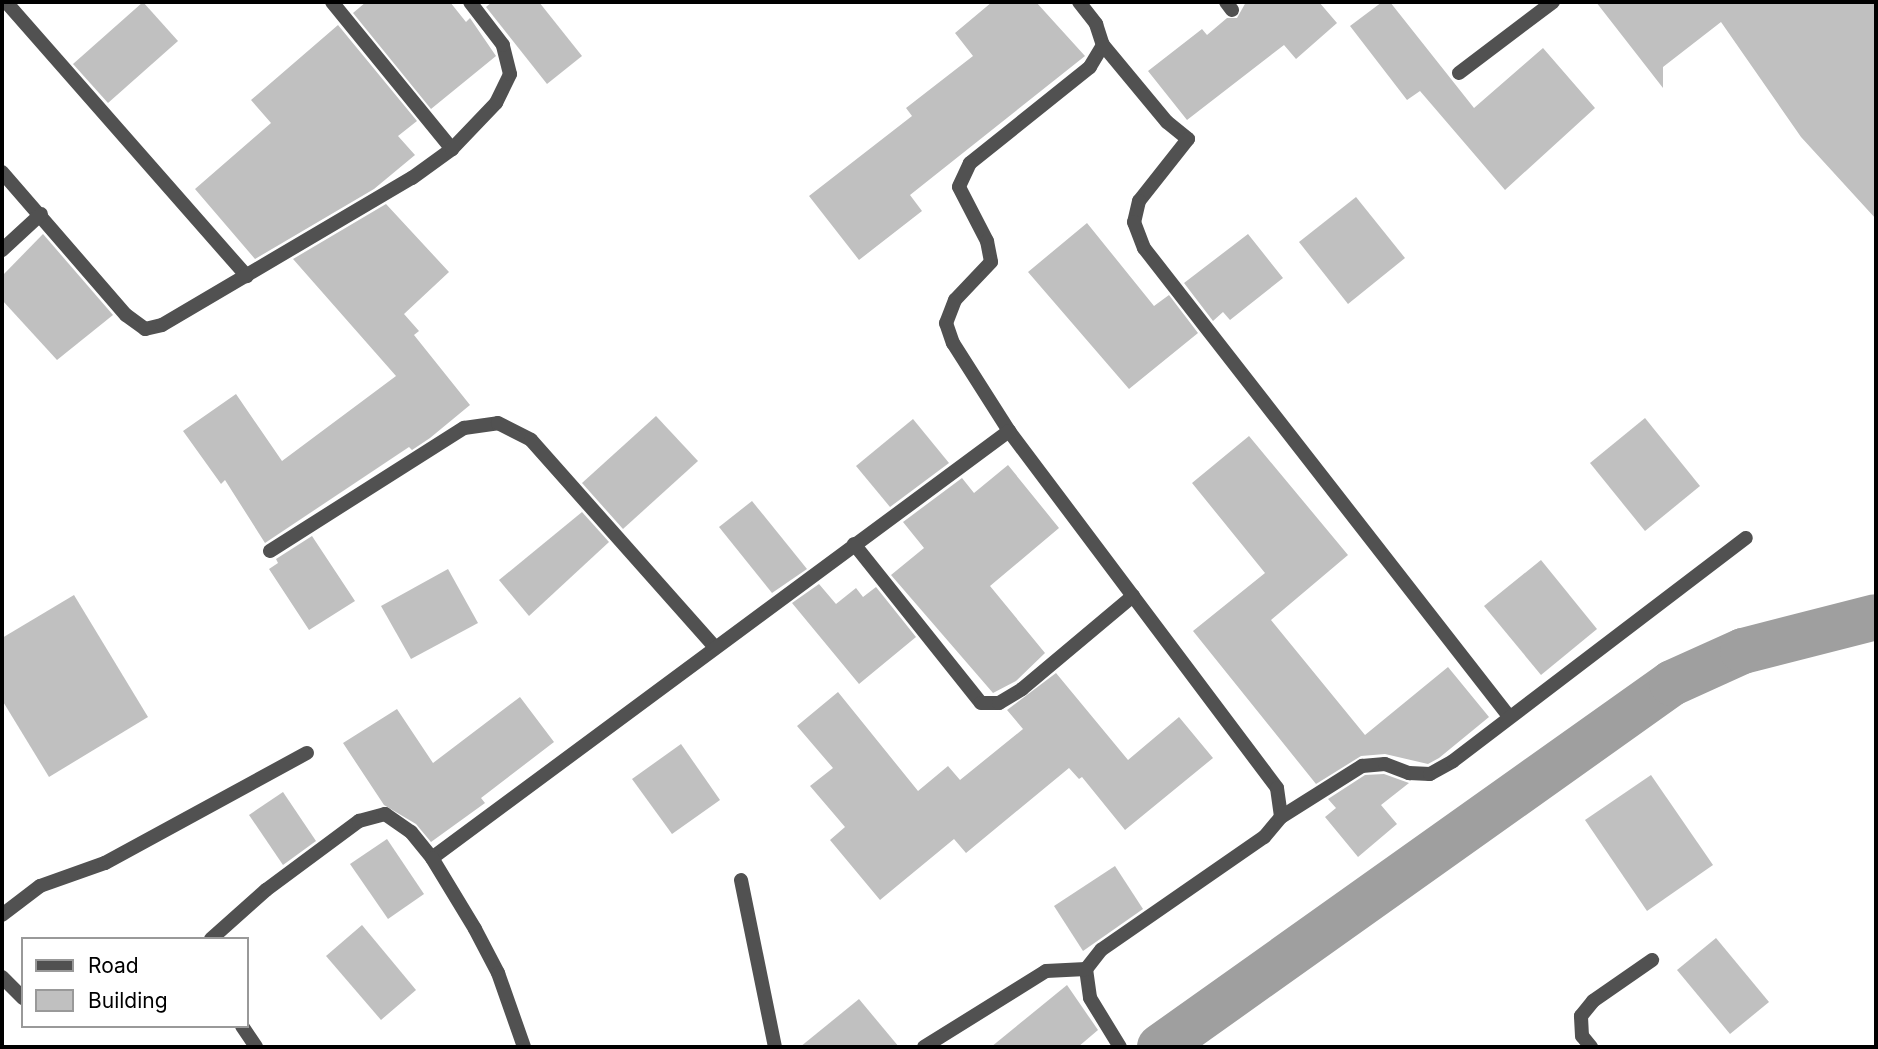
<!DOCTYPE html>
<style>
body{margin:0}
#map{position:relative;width:1878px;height:1049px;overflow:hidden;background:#fff;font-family:Inter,sans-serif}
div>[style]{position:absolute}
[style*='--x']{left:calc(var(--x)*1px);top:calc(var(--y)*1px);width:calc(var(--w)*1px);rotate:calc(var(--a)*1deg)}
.canal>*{height:46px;margin:-23px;padding:0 23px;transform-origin:23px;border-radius:23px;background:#9f9f9f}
.building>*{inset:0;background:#c0c0c0}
.service>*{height:14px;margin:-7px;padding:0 7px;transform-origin:7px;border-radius:7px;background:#515151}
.minor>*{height:14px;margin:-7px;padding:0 7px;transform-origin:7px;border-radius:7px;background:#515151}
span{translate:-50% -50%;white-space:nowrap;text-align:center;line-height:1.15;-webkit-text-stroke:6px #fff;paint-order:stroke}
.frame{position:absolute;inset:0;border:4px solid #000;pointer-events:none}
.legend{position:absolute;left:21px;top:937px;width:228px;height:91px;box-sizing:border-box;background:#fff;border:2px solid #999;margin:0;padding:9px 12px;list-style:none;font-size:21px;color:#000}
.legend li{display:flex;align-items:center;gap:14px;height:35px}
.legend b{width:35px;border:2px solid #999}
</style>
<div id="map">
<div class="canal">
<i style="--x:1160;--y:1047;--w:628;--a:-35.41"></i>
<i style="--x:1672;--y:683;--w:78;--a:-24.3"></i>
<i style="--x:1743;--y:651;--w:137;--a:-14.3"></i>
</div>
<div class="building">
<i style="clip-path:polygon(143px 2px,178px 41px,108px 103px,73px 64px)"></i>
<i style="clip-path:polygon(366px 2px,450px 2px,466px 22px,470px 18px,496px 56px,431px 109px,353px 13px)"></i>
<i style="clip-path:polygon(492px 2px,539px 2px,582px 56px,547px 84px,486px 7px)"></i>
<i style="clip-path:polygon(992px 2px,1036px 2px,1085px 56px,910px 195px,922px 211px,859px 260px,809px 196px,912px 116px,906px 108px,973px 56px,955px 33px)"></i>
<i style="clip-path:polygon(1246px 2px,1319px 2px,1337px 23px,1296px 59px,1284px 45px,1187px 120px,1148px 71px,1202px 29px,1207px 35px,1227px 18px,1237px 18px)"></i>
<i style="clip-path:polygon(1382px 2px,1390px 2px,1474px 108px,1543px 48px,1595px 108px,1505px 190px,1420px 91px,1407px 100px,1350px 26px)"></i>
<i style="clip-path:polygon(1596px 2px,1876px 2px,1876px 219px,1801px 137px,1721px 22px,1663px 67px,1663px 88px)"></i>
<i style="clip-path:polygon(338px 25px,417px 121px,398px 136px,415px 155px,374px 189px,255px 259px,195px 189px,271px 123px,251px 100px)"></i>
<i style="clip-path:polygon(1356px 197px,1405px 258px,1348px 304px,1299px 242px)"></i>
<i style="clip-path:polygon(386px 204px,449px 272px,404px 314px,419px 331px,414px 335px,470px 405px,430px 438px,412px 450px,409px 447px,265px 543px,225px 480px,221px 484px,183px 431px,236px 394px,282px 461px,396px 376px,293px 259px)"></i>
<i style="clip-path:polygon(1087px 223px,1154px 306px,1169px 295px,1198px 333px,1129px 389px,1028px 272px)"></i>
<i style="clip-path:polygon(43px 234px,113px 315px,57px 360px,2px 300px,2px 276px)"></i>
<i style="clip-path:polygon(1248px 234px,1283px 278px,1230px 320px,1223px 312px,1213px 321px,1184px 283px)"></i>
<i style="clip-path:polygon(656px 416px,698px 461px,623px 529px,582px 483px)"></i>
<i style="clip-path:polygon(1645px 418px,1700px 486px,1645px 531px,1590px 463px)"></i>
<i style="clip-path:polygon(913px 419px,949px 463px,890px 507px,856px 466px)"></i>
<i style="clip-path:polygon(1249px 436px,1348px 555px,1271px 620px,1365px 735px,1448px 667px,1489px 717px,1439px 758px,1428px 764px,1385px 754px,1361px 756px,1316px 784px,1193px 631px,1265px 573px,1192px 483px)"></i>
<i style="clip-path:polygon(1008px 465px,1059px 528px,990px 586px,1045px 653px,1016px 681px,993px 693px,891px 575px,924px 548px,903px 522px,962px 478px,974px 493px)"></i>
<i style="clip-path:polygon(752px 501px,807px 569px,772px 593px,719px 527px)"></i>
<i style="clip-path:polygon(582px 512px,609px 542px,529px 616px,499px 580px)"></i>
<i style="clip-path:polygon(312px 536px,355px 601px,309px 630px,269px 569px,278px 563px,276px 559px)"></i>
<i style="clip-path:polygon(1541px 560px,1597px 629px,1541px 675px,1484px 606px)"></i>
<i style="clip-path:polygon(448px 569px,478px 623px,411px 659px,381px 606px)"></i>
<i style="clip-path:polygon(819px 584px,836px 604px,856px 588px,863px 597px,876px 587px,916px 637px,859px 684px,792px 603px)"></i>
<i style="clip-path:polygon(74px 595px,148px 717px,49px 777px,2px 700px,2px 638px)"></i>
<i style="clip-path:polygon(1056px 673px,1128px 760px,1179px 717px,1213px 758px,1125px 830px,1082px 777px,1079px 779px,1069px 768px,966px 853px,954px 839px,880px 900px,830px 840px,845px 827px,810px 786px,833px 768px,797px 726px,838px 692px,918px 791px,948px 766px,960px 780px,1023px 729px,1007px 710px)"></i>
<i style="clip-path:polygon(520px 697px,554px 742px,481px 798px,485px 803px,431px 842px,416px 824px,384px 805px,343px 743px,397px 709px,433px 763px)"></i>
<i style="clip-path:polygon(681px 744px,720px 800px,672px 834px,632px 779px)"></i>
<i style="clip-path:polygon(1384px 774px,1409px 783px,1381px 805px,1397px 824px,1358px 857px,1325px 817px,1336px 808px,1328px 799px,1365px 775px)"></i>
<i style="clip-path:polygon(1651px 775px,1713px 865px,1647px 911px,1585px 820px)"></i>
<i style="clip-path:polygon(283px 792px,316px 841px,283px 865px,249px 815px)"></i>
<i style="clip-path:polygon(387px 839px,424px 894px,388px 919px,350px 864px)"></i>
<i style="clip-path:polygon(1115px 866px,1143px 909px,1083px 951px,1054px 906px)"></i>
<i style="clip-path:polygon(362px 925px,416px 990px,381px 1020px,326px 956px)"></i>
<i style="clip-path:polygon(1716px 938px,1769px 1002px,1730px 1034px,1677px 970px)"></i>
<i style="clip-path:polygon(1067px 985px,1098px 1030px,1078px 1047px,991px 1047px)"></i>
<i style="clip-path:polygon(859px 999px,899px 1047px,800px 1047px)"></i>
</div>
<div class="service">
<i style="--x:1459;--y:73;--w:118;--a:-37.1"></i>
</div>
<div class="minor">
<i style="--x:6;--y:2;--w:365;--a:48.7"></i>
<i style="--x:332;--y:2;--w:190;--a:50.8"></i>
<i style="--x:1079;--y:2;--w:28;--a:52"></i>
<i style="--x:1096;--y:24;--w:22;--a:72"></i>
<i style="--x:1103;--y:45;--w:26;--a:121"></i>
<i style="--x:1090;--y:67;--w:154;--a:141.3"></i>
<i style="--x:970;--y:163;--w:26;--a:115"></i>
<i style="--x:959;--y:187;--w:61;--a:62.6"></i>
<i style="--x:987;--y:241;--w:21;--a:79"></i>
<i style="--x:991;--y:262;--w:52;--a:133.5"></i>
<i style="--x:955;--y:300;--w:25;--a:111"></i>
<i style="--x:946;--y:323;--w:21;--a:71"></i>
<i style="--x:953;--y:343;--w:104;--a:57.5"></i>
<i style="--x:1009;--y:431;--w:446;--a:53.1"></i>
<i style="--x:1277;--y:788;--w:29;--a:82"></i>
<i style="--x:1281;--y:817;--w:26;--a:130"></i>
<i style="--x:1264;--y:837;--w:198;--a:145.3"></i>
<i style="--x:1101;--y:950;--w:24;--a:128"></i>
<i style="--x:1086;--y:969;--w:29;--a:82"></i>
<i style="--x:1090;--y:998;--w:57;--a:58.5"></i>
<i style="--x:1226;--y:2;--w:10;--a:53"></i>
<i style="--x:1103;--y:45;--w:100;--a:50.3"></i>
<i style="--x:1167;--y:122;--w:27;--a:39"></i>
<i style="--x:1188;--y:139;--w:79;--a:128.3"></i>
<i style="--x:1139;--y:201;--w:22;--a:103"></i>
<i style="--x:1134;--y:222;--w:28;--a:69"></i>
<i style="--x:1144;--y:248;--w:592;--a:52.07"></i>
<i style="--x:2;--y:172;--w:189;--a:49.1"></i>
<i style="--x:126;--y:315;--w:24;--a:36"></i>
<i style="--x:145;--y:329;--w:17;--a:-13"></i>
<i style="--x:162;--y:325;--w:290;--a:-30.5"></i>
<i style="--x:412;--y:178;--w:49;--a:-35.9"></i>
<i style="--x:452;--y:149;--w:64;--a:-46.3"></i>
<i style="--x:496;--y:103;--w:32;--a:-64"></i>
<i style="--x:510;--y:74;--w:30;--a:-104"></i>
<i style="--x:503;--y:45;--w:54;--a:-127.5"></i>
<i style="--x:2;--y:250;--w:53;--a:-42.7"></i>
<i style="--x:854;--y:544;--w:203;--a:51.4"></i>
<i style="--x:981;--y:703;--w:18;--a:0"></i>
<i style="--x:999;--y:703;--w:27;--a:-31"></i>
<i style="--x:1022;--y:689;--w:145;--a:-40"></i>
<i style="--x:270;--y:551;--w:230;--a:-32.4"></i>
<i style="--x:464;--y:428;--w:34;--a:-8"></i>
<i style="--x:498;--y:423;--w:37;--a:27"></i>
<i style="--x:531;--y:440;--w:277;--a:48.4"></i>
<i style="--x:1281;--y:817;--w:96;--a:-32.2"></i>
<i style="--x:1362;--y:766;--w:23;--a:-5"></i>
<i style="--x:1385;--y:764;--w:26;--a:21"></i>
<i style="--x:1409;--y:773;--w:21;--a:3"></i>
<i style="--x:1430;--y:774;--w:26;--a:-29"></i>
<i style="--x:1453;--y:761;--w:368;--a:-37.3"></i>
<i style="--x:432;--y:858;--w:718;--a:-36.5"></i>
<i style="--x:741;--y:880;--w:170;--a:78.5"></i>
<i style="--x:2;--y:915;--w:48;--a:-37.3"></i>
<i style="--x:40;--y:886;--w:69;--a:-19.5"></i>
<i style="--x:105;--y:863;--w:230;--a:-28.6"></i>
<i style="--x:211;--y:939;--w:74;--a:-41.7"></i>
<i style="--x:266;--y:890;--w:116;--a:-36.6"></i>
<i style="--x:359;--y:821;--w:27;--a:-15"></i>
<i style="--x:385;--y:814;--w:32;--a:35"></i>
<i style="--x:411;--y:832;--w:33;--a:51"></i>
<i style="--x:432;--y:858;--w:83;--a:58.8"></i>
<i style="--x:475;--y:929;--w:50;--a:62.4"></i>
<i style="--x:498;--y:973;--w:78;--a:70.6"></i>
<i style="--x:2;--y:977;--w:30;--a:45"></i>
<i style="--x:242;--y:1026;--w:25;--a:56"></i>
<i style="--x:924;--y:1047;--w:144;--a:-31.9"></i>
<i style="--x:1046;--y:971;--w:40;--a:-2.9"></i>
<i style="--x:1591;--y:1047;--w:14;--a:-129"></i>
<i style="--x:1582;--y:1036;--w:20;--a:-93"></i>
<i style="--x:1581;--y:1016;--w:19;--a:-51"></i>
<i style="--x:1593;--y:1001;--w:72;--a:-34.8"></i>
</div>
<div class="frame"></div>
<ul class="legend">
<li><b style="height:9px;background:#515151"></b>Road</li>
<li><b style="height:19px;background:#c0c0c0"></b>Building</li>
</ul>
</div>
